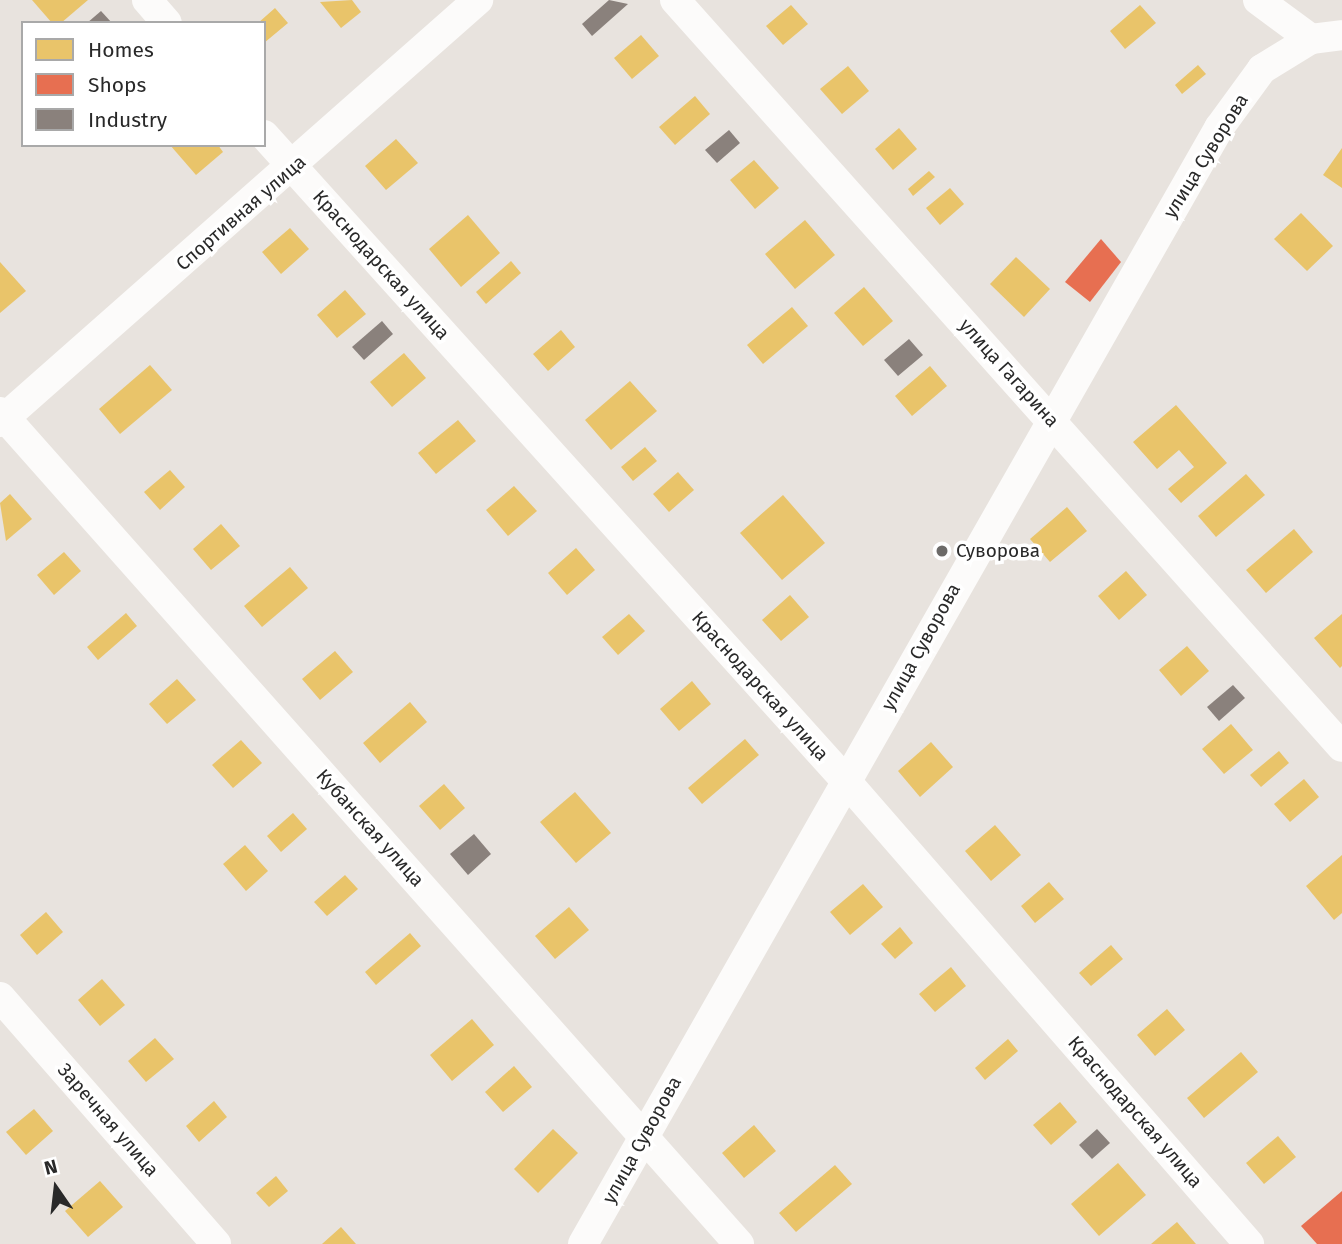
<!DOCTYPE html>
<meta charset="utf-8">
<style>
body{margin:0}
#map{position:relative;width:1342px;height:1244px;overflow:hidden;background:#e8e3de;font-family:"Fira Sans",sans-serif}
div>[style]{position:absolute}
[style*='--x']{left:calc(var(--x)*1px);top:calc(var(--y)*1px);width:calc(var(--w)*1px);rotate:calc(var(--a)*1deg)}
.homes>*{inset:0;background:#e9c46a}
.shops>*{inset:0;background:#e76f51}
.industry>*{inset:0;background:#8a817c}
.minor>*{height:30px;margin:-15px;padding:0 15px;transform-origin:15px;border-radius:15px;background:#fcfbfa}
.dots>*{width:19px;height:19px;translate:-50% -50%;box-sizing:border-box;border:4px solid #fff;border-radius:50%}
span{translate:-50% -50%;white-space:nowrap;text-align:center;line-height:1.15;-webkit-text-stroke:7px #fff;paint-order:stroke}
.street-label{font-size:19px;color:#292929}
.poi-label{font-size:19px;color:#292929}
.left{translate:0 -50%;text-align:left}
.legend{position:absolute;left:21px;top:21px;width:245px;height:126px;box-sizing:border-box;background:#fff;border:2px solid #a9a9a9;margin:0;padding:9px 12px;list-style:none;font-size:21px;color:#292929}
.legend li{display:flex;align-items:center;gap:14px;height:35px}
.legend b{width:35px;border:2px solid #a9a9a9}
.north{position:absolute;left:21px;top:1153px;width:70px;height:70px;-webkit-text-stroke:5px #fff;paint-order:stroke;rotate:346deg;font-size:19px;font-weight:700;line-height:28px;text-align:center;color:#292929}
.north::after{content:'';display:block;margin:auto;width:24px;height:32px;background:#292929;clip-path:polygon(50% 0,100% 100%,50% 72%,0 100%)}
</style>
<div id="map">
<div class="homes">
<i style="clip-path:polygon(32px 0,88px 0,61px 23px,52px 23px)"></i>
<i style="clip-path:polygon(352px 0,361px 12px,341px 28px,320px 2px)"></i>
<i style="clip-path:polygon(791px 5px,808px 24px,783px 45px,766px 26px)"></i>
<i style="clip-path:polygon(1140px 5px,1156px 23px,1125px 49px,1110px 31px)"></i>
<i style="clip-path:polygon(275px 8px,288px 23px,264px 43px,264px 23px,258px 23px)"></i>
<i style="clip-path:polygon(641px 35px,659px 56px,632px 79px,614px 58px)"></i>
<i style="clip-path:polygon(1198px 65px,1206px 74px,1182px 94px,1175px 85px)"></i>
<i style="clip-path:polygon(848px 66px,869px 91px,842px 114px,820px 89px)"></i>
<i style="clip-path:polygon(695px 96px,710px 114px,675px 145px,659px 127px)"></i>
<i style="clip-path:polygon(899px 128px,917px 149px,893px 170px,875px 149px)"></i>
<i style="clip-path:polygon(396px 139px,418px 163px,386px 190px,365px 166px)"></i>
<i style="clip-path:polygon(170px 145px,218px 145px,223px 152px,196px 175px)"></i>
<i style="clip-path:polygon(1342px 148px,1342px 188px,1323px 175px)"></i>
<i style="clip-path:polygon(754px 160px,779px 188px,755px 209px,730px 180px)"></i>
<i style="clip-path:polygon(929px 171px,935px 177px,913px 196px,908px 189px)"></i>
<i style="clip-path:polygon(950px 188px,964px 204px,940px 225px,926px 208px)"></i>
<i style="clip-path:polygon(1301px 213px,1333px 246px,1307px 271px,1274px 239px)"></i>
<i style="clip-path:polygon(468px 215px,500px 253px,461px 287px,429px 249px)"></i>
<i style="clip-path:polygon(805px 220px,835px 255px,795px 289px,765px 254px)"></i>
<i style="clip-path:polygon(290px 228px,309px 249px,281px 274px,262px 252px)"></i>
<i style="clip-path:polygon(1016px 257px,1050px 289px,1024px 317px,990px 284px)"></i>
<i style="clip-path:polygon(511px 261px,521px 273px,486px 304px,476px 292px)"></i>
<i style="clip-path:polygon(0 262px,26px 291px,0 313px)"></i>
<i style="clip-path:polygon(864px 287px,893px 321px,863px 346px,834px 313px)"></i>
<i style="clip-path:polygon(345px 290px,366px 314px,337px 338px,317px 315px)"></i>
<i style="clip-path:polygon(792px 307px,808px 326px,763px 364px,747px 345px)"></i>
<i style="clip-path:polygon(561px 330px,575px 347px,548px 371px,533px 354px)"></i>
<i style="clip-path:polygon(404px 353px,426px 378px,392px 407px,370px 382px)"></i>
<i style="clip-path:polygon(150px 365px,172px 390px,120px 434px,99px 409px)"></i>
<i style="clip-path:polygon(930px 366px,947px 386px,912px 416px,895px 396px)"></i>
<i style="clip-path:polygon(630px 381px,657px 411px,611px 450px,585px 420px)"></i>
<i style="clip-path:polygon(1176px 405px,1227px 463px,1181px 503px,1168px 489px,1194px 467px,1179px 450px,1157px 469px,1133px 442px)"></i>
<i style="clip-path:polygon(458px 420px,476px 441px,436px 474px,418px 453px)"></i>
<i style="clip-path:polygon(645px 447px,657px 461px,633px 481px,621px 467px)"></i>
<i style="clip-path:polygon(170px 470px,185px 487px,160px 510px,144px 492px)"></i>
<i style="clip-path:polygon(678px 472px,694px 490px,669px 512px,653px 494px)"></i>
<i style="clip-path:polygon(1246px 474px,1265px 495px,1216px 537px,1198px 516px)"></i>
<i style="clip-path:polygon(514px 486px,537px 511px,508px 536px,486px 510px)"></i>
<i style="clip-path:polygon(10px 494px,32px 519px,6px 541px,0 503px)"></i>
<i style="clip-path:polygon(783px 495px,825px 543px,782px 580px,740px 533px)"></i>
<i style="clip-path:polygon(1067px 507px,1087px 531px,1050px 562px,1030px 539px)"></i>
<i style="clip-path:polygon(221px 524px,240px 546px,211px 570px,193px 549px)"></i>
<i style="clip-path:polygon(1294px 529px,1313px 552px,1266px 593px,1246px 570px)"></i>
<i style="clip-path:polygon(576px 548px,595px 570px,567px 595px,548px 573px)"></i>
<i style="clip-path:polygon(64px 552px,81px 571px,54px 595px,37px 575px)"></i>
<i style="clip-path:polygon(290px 567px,308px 588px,262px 627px,244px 606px)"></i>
<i style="clip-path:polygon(1126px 571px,1147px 595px,1119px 620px,1098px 596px)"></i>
<i style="clip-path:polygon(790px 595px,809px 617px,781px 641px,762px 620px)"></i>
<i style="clip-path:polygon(126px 613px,137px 626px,98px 660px,87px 647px)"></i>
<i style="clip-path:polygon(629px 614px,645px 631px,618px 655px,602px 637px)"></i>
<i style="clip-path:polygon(1342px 614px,1342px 666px,1340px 668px,1314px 638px)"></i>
<i style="clip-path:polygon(1187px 646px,1209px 671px,1181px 696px,1159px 670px)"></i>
<i style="clip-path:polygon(335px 651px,353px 672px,320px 700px,302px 679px)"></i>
<i style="clip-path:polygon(177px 679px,196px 700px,167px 724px,149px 704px)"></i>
<i style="clip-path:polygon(692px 681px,711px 704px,679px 731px,660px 709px)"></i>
<i style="clip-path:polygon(410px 702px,427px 722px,380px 763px,363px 743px)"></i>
<i style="clip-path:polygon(1231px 724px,1253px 750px,1224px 774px,1202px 749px)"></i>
<i style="clip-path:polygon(745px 739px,759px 755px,702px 804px,688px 788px)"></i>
<i style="clip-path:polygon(241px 740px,262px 763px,233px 788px,212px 765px)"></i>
<i style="clip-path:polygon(931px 742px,953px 767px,920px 797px,898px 771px)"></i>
<i style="clip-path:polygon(1279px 751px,1289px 763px,1261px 787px,1250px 775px)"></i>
<i style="clip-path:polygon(1304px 779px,1319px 797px,1290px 822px,1274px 804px)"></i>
<i style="clip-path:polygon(444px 784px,465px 808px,440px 830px,419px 806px)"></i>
<i style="clip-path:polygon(575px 792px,611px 833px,576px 863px,540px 822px)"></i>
<i style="clip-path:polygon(293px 813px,307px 829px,281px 852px,267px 836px)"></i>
<i style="clip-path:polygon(995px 825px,1021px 855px,991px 881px,965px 851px)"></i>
<i style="clip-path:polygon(245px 845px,268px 871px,246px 891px,223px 864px)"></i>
<i style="clip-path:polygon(1342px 855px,1342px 913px,1334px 920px,1306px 886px)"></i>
<i style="clip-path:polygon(345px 875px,358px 889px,327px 916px,314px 902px)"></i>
<i style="clip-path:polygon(1049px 882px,1064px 899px,1035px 923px,1021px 906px)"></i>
<i style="clip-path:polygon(863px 884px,883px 907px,850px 935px,830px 912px)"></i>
<i style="clip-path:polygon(569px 907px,589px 930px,555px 959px,535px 936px)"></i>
<i style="clip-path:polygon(46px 912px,63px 932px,37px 955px,20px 935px)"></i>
<i style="clip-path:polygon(900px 927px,913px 943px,895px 959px,881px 944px)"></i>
<i style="clip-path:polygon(410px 933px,421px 946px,376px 985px,365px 972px)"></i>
<i style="clip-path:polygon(1111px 945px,1123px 959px,1091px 986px,1079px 973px)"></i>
<i style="clip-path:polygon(951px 967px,966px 986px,935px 1012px,919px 994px)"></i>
<i style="clip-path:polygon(102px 979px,125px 1005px,100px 1026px,78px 1000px)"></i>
<i style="clip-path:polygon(1167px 1009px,1185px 1030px,1155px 1056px,1137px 1035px)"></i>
<i style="clip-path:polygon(472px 1019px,494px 1045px,452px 1081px,430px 1055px)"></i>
<i style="clip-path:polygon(155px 1038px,174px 1059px,146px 1082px,128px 1061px)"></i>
<i style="clip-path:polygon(1008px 1039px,1018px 1051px,985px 1080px,975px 1068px)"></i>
<i style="clip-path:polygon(1241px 1052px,1258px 1072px,1204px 1118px,1187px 1098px)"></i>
<i style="clip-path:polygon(514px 1066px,532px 1087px,503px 1112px,485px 1092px)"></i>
<i style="clip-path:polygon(214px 1101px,227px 1117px,199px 1142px,186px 1126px)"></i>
<i style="clip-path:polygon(1060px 1102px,1077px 1122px,1051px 1145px,1033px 1125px)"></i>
<i style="clip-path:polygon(34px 1109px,53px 1131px,26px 1155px,6px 1132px)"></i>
<i style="clip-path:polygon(754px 1125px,776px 1151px,744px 1178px,722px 1153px)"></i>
<i style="clip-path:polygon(553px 1129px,578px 1153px,538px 1193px,514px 1169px)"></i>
<i style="clip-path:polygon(1278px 1136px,1296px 1157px,1264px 1184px,1246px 1163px)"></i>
<i style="clip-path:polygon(1118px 1163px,1146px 1195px,1099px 1236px,1071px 1204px)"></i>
<i style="clip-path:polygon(835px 1165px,852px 1184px,796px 1232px,779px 1213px)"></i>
<i style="clip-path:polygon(276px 1176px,288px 1191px,269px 1207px,256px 1193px)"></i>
<i style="clip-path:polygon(100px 1181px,123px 1207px,88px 1237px,65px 1211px)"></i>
<i style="clip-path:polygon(1177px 1222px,1196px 1244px,1151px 1244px)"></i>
<i style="clip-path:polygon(341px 1227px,356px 1244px,322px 1244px)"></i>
</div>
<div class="shops">
<i style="clip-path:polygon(1101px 239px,1121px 262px,1090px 302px,1065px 282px)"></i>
<i style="clip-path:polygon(1342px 1191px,1342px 1244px,1317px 1244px,1301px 1226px)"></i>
</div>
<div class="industry">
<i style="clip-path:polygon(609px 0,628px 4px,592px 36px,582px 24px)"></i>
<i style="clip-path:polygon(101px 11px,112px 23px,87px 23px)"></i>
<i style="clip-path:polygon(729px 130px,740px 143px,717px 163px,705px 150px)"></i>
<i style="clip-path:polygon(382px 321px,393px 334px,364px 360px,352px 347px)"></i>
<i style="clip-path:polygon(909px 339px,923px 355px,898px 376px,884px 360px)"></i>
<i style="clip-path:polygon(1233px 685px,1245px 698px,1219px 721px,1207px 707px)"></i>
<i style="clip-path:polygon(474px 834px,491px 854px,468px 875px,450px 854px)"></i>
<i style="clip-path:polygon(1097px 1129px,1110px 1143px,1092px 1159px,1079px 1145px)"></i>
</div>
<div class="minor">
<i style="--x:147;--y:0;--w:30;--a:49"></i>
<i style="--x:675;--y:0;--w:1001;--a:48.24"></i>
<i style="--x:1258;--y:0;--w:66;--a:36.3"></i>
<i style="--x:264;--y:135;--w:870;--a:47.98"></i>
<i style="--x:846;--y:781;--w:614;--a:48.96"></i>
<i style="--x:0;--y:412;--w:1113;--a:48.39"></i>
<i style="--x:0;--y:422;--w:638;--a:-41.44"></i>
<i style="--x:0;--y:997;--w:328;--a:48.8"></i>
<i style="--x:583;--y:1244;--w:1285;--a:-60.32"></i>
<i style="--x:1219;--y:128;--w:73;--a:-53.9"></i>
<i style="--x:1262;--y:69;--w:57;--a:-31.5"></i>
<i style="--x:1311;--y:39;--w:31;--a:-7"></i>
</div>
<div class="dots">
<i style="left:942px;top:551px;background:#6c6a68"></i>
</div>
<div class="street-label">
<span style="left:1206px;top:156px;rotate:-58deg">улица Суворова</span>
<span style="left:241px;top:213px;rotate:-41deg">Спортивная улица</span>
<span style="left:381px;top:265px;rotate:48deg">Краснодарская улица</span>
<span style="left:1009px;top:373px;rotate:48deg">улица Гагарина</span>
<span style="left:921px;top:647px;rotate:-61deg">улица Суворова</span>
<span style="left:760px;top:686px;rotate:48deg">Краснодарская улица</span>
<span style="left:370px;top:828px;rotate:48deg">Кубанская улица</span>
<span style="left:1135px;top:1112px;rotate:49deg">Краснодарская улица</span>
<span style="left:108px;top:1120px;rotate:49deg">Заречная улица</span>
<span style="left:642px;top:1140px;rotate:-61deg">улица Суворова</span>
</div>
<div class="poi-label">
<span class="left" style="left:956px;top:551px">Суворова</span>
</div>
<ul class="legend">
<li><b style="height:19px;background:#e9c46a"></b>Homes</li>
<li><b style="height:19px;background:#e76f51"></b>Shops</li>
<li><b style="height:19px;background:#8a817c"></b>Industry</li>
</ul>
<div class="north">N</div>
</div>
